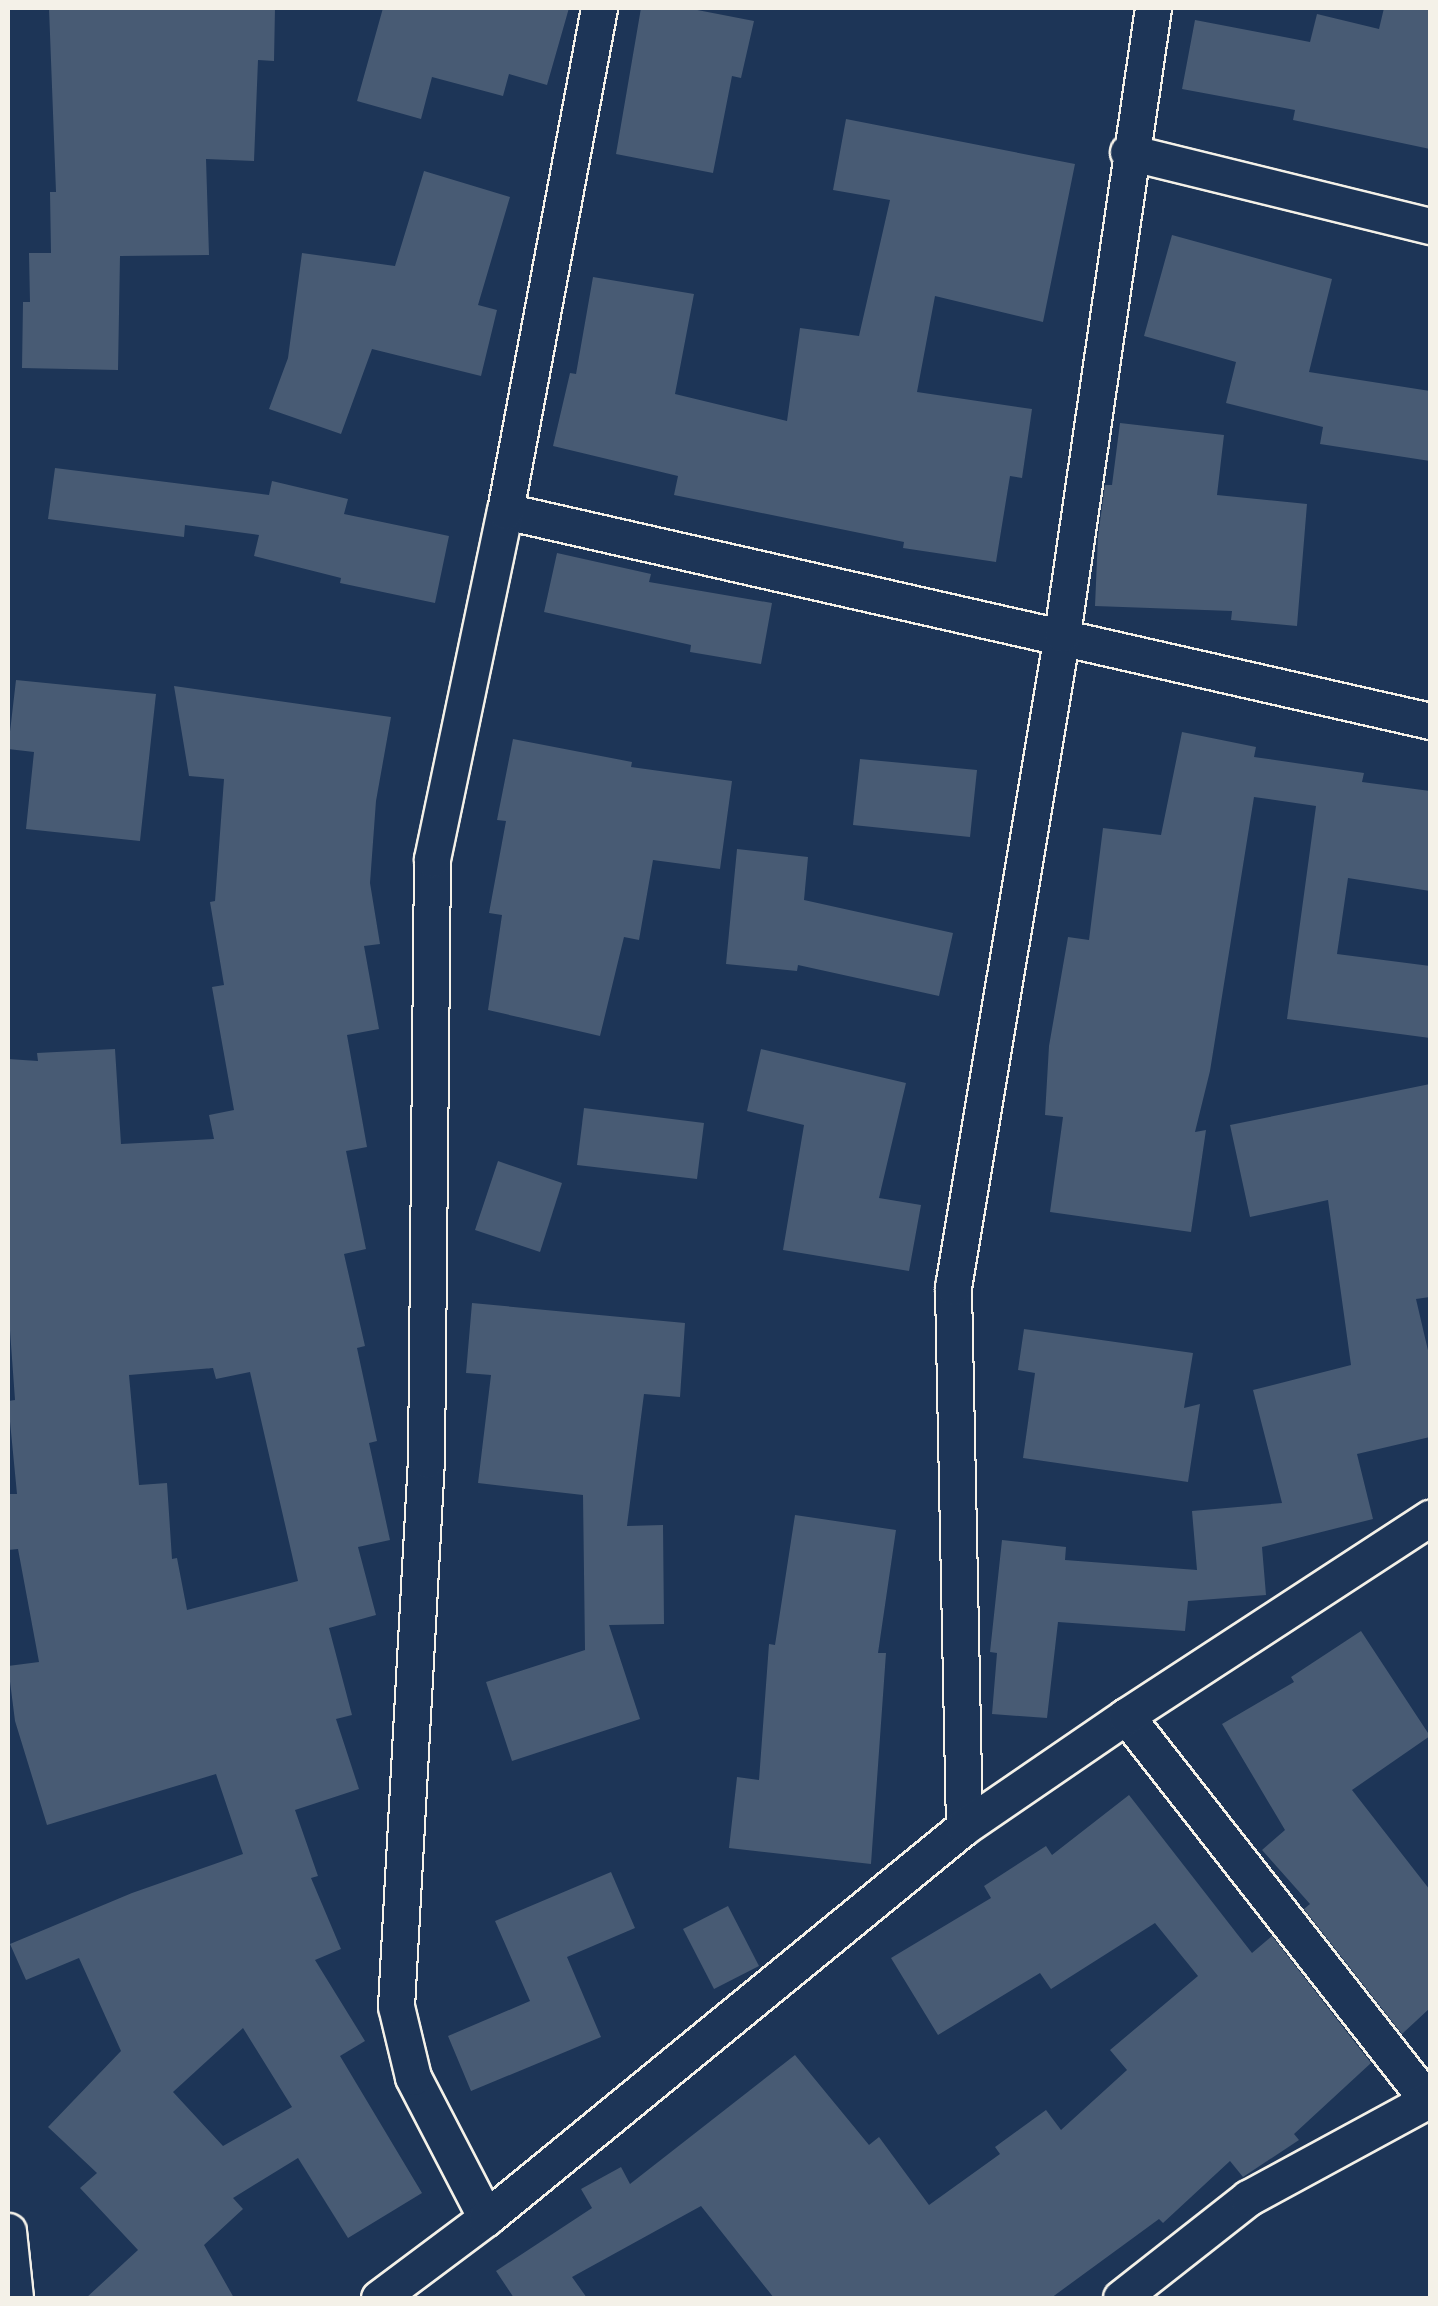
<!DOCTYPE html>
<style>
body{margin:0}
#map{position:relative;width:1438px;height:2306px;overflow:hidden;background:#1d3557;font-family:Sriracha,sans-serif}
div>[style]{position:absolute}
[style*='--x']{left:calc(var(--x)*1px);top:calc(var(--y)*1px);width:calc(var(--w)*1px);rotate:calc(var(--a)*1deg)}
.building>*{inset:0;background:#485b74}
.roads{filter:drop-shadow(2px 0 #f4f1e8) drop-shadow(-2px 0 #f4f1e8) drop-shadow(0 2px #f4f1e8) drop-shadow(0 -2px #f4f1e8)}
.street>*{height:35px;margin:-17.5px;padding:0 17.5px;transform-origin:17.5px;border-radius:17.5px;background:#1d3557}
span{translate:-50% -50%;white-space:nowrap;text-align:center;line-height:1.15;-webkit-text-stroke:10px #1d3557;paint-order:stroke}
.frame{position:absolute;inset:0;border:10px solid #f4f1e8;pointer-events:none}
</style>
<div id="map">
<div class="building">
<i style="clip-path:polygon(49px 8px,275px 8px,274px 61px,258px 60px,254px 161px,206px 159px,209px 255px,120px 256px,118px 370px,22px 368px,23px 302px,30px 302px,29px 253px,51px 253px,50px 192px,56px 192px)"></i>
<i style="clip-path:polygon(383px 8px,569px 8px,547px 85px,509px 74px,503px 96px,432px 77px,421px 119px,357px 101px)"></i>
<i style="clip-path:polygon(641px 8px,687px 8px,754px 21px,741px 78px,732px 76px,713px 173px,616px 154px)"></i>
<i style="clip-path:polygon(1384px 8px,1430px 8px,1430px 149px,1293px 120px,1295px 110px,1182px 89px,1195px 20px,1310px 42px,1317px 14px,1379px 29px)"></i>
<i style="clip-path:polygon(846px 119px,1075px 164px,1043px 322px,935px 296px,917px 392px,1032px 409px,1022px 478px,1010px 476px,996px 562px,903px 548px,904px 542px,674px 495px,678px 476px,553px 446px,570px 373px,576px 374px,593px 277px,694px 294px,675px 394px,787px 421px,800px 328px,859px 336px,890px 200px,833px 190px)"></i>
<i style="clip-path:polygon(424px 171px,510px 197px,478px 305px,497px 310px,481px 376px,372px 349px,341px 434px,269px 409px,288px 358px,302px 253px,395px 266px)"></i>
<i style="clip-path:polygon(1172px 235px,1332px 279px,1309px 372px,1430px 391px,1430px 461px,1320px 444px,1323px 427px,1226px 403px,1236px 362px,1144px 336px)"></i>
<i style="clip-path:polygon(1120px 423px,1224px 435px,1217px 495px,1307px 504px,1297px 626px,1231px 620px,1232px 611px,1095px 606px,1098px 536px,1105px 485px,1112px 485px)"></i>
<i style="clip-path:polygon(55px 468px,269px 495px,272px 481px,348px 499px,344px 514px,449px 536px,435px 603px,340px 583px,341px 578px,254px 556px,259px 535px,185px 525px,184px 537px,48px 519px)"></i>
<i style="clip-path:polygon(557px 553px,651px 574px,649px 582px,772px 603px,761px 664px,690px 652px,691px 645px,544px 612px)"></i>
<i style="clip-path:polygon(16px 680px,156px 694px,140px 841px,26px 829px,34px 752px,8px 749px)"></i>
<i style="clip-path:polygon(evenodd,174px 686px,391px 717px,376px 801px,370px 883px,380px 944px,364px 946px,379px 1029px,347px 1035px,367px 1147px,346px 1151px,366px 1249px,344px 1254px,365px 1346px,357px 1348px,377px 1441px,369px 1443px,390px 1540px,358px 1547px,376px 1615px,329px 1628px,352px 1715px,336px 1719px,359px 1789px,295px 1810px,318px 1876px,311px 1878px,341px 1949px,315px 1960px,365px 2041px,340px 2056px,422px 2193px,348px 2238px,298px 2158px,233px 2198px,243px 2209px,204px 2245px,234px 2298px,86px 2298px,138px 2250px,80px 2188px,97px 2173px,48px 2127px,121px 2051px,79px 1958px,26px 1980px,10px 1944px,132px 1893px,243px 1854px,216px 1774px,47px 1825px,15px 1721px,8px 1666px,39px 1662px,18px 1549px,8px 1550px,8px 1494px,17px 1494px,8px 1401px,15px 1400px,8px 1303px,8px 1059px,38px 1061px,37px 1053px,115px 1049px,121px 1144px,214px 1139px,209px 1115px,234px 1110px,212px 987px,224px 985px,210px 902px,215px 901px,224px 779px,189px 776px,174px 686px,213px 1368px,216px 1379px,250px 1372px,298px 1581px,187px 1610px,177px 1558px,172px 1559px,167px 1483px,139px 1485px,129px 1375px,213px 1368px,174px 686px,243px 2028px,292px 2107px,223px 2146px,173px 2092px,243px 2028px)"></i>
<i style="clip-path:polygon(1182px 732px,1256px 747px,1254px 757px,1364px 773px,1362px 782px,1430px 791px,1430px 891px,1348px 878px,1337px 954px,1430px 966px,1430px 1038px,1287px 1019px,1316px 806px,1254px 797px,1210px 1071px,1195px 1132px,1206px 1130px,1191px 1232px,1050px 1212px,1063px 1117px,1045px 1115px,1049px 1046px,1068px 937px,1089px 940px,1103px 828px,1161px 835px)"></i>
<i style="clip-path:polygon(513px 739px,632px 762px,631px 767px,732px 781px,720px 869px,653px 860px,639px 940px,624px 937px,600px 1036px,488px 1010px,502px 915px,489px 913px,506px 821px,497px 820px)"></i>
<i style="clip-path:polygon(860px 759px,977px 770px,970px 837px,853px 825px)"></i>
<i style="clip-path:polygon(737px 849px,808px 857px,804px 900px,953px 933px,939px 996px,798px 965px,797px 971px,726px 964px)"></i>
<i style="clip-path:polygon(761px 1049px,906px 1083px,879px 1198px,921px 1205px,909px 1271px,783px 1250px,804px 1125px,747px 1111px)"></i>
<i style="clip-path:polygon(1430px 1084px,1430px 1297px,1416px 1299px,1430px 1359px,1430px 1437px,1357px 1454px,1373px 1519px,1262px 1547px,1266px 1595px,1188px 1601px,1185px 1631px,1058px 1622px,1047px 1718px,992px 1714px,997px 1653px,990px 1652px,1002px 1540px,1066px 1547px,1065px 1560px,1197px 1570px,1192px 1511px,1282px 1503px,1253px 1390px,1351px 1365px,1328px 1200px,1250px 1217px,1230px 1125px)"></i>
<i style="clip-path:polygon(584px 1108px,704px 1123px,697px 1179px,577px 1165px)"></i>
<i style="clip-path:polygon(498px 1161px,562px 1183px,540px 1252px,475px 1230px)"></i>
<i style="clip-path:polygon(472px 1303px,685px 1323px,680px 1397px,644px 1394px,627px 1526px,663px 1525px,664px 1624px,609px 1625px,640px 1719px,512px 1761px,486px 1682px,585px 1650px,583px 1495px,478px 1483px,491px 1375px,466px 1373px)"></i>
<i style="clip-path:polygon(1024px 1329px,1193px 1353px,1184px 1408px,1200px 1404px,1188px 1482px,1023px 1458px,1035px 1373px,1018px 1370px)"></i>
<i style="clip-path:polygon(795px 1515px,896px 1530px,878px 1653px,886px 1653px,871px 1864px,729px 1848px,737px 1777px,759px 1780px,769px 1644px,775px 1645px)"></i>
<i style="clip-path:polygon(1361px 1631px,1430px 1736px,1352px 1790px,1430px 1890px,1430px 2008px,1402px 2034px,1304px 1909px,1310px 1904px,1262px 1850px,1285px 1830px,1222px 1724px,1294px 1682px,1291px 1677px)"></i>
<i style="clip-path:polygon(1129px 1795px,1252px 1953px,1272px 1936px,1371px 2063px,1294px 2134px,1299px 2140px,1243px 2177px,1230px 2161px,1163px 2223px,1159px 2219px,1051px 2298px,774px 2298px,701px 2206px,572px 2277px,587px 2298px,514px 2298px,496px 2271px,592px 2208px,581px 2189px,621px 2167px,630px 2184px,795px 2055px,869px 2145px,879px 2137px,929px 2205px,1000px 2154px,995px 2147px,1046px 2110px,1061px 2130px,1127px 2070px,1110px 2050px,1198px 1976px,1155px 1923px,1051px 1989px,1040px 1973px,938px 2035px,891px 1958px,991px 1898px,984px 1886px,1046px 1846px,1052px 1855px)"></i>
<i style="clip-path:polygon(611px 1872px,635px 1928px,567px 1957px,601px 2037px,471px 2091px,448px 2036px,530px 2001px,495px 1921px)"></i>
<i style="clip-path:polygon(728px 1906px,759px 1966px,714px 1989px,683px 1929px)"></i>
</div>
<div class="roads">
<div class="street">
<i style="--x:1128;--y:152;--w:311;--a:13.8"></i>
<i style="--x:505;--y:511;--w:949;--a:12.79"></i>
<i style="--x:1126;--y:1716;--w:488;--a:51.9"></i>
<i style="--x:964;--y:1827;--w:540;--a:-91.17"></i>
<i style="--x:953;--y:1287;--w:662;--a:-80.52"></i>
<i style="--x:1062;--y:634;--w:633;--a:-81.73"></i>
<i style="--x:486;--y:2218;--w:159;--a:-117.4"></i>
<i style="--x:413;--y:2077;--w:73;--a:-103.5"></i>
<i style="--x:396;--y:2006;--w:547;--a:-86.86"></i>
<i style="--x:426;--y:1460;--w:601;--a:-89.43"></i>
<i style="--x:432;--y:859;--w:356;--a:-78.2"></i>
<i style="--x:505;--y:511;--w:512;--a:-79.41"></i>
<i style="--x:8;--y:2231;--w:67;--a:84"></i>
<i style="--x:379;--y:2298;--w:134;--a:-36.8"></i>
<i style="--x:486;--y:2218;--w:618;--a:-39.28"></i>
<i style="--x:964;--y:1827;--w:196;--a:-34.4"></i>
<i style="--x:1126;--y:1716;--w:363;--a:-33.1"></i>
<i style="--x:1121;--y:2298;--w:162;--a:-38.2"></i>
<i style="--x:1248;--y:2198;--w:207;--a:-28.5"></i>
</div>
</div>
<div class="frame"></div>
</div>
